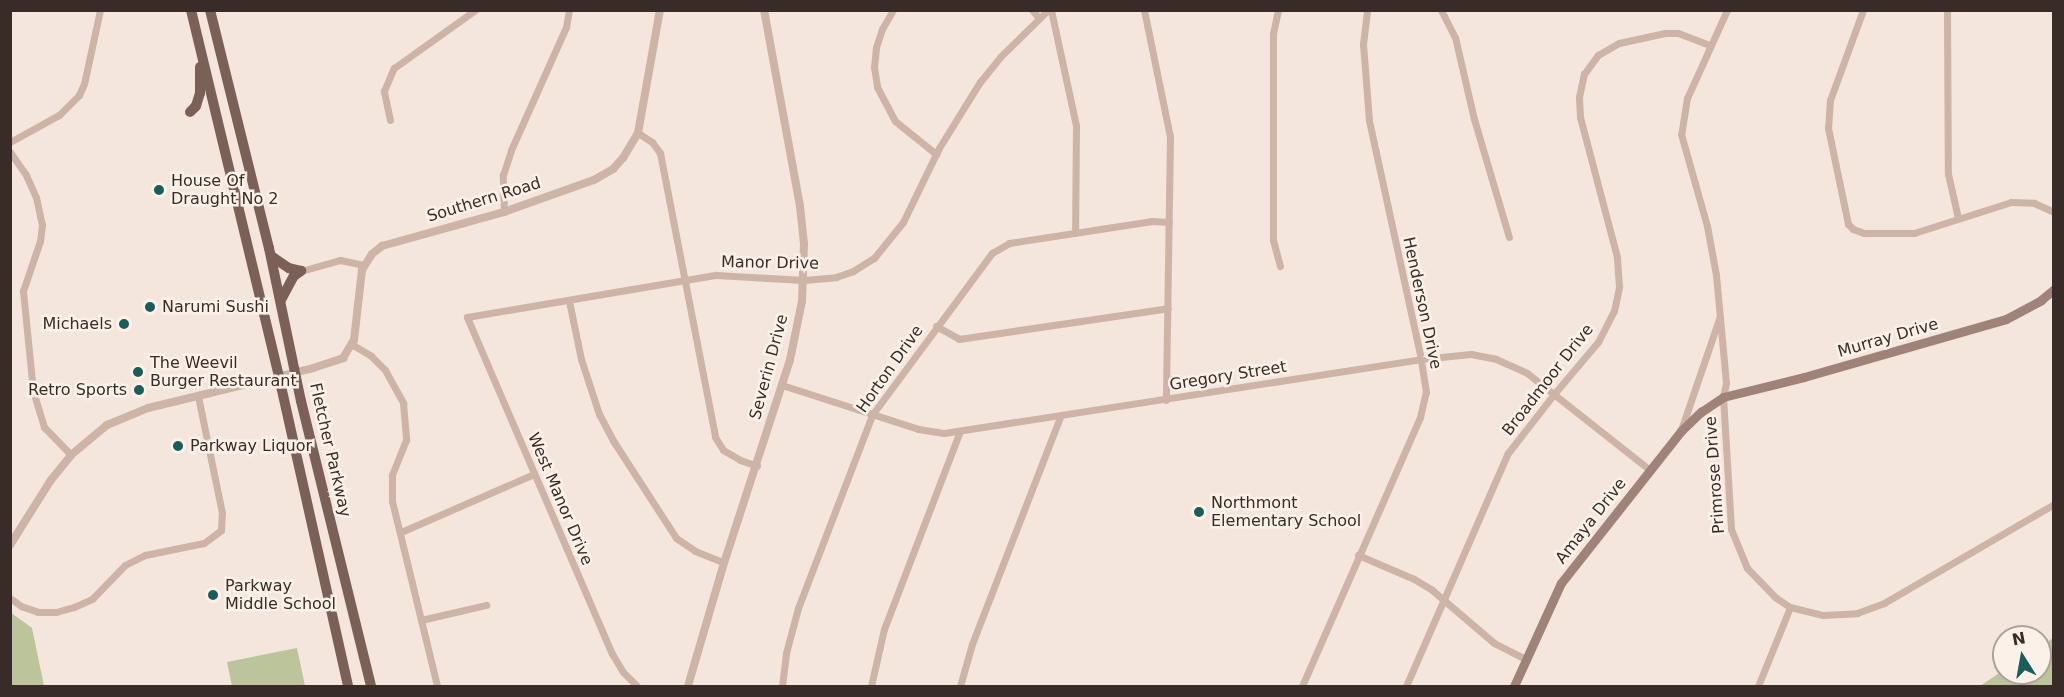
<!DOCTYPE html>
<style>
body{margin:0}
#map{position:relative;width:2064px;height:697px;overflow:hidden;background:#f4e6dc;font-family:"DejaVu Sans",sans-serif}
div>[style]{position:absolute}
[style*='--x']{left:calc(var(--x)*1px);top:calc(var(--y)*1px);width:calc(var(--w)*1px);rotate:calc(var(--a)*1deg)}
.green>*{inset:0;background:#bbc49b}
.minor>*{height:7px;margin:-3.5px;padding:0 3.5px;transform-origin:3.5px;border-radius:3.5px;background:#cdb4a7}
.tertiary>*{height:8px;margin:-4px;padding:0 4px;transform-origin:4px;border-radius:4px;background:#cdb4a7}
.secondary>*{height:9px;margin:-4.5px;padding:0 4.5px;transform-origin:4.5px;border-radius:4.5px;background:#a08378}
.primary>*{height:10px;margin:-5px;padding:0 5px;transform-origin:5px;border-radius:5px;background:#7b6058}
.dots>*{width:16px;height:16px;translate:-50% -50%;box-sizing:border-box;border:3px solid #fbf1e9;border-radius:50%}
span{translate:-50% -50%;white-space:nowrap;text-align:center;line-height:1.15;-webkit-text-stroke:5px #fbf1e9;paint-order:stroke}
.poi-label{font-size:16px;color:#392c28}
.left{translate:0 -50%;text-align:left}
.right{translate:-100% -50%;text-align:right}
.street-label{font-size:16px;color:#392c28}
.frame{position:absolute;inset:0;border:12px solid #392c28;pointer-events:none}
.north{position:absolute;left:1992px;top:625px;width:60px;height:60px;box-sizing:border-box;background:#fbf1e9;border:2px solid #ada29c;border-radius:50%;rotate:349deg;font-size:16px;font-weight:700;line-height:24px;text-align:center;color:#392c28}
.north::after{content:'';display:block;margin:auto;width:21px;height:27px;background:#1b5d5a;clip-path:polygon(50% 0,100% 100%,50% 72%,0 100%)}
</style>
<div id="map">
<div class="green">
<i style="clip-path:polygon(10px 612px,32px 628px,44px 686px,11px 686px)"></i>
<i style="clip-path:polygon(2053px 638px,2053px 686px,1980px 686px,2004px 670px,2004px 673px,2040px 673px,2040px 647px)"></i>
<i style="clip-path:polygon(297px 648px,305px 686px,232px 686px,227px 662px)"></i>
</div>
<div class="minor">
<i style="--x:893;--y:10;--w:22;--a:120"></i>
<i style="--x:882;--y:29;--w:20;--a:108"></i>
<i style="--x:876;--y:48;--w:19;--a:96"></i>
<i style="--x:874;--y:67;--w:20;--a:81"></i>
<i style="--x:877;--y:87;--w:38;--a:62"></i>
<i style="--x:895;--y:121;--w:53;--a:38.8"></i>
<i style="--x:1032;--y:10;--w:11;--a:49"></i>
<i style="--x:1051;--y:10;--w:119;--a:77.8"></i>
<i style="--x:1076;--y:126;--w:107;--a:90.5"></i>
<i style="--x:1144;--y:10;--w:130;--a:78.4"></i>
<i style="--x:1170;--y:137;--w:263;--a:90.9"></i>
<i style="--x:1278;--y:10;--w:25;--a:102"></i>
<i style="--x:1273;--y:34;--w:206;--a:90"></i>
<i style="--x:1273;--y:240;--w:27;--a:75"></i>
<i style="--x:1441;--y:10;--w:30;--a:63"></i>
<i style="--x:1455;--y:37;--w:84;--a:77"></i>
<i style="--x:1474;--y:119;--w:123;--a:73.5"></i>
<i style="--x:1727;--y:10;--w:97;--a:114.4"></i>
<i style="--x:1687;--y:98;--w:36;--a:99"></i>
<i style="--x:1681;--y:134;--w:96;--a:74.2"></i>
<i style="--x:1707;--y:226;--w:50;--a:79.6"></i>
<i style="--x:1716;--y:275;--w:108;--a:84.7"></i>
<i style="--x:1726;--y:383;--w:14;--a:102"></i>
<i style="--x:1723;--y:397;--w:132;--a:86.5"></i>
<i style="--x:1731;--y:529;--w:42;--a:67.7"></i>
<i style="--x:1747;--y:568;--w:40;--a:46"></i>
<i style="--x:1775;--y:597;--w:18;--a:34"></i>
<i style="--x:1790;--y:607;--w:34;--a:14"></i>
<i style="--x:1823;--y:615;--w:34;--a:-3"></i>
<i style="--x:1857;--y:613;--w:29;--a:-20"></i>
<i style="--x:1884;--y:603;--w:197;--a:-30.2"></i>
<i style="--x:1863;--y:10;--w:96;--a:110.1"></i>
<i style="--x:1830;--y:100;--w:28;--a:94"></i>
<i style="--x:1828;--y:128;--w:98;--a:78.2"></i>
<i style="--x:1848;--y:224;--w:7;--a:45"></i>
<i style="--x:1853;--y:229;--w:12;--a:20"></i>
<i style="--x:1864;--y:233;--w:50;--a:0"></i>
<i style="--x:1914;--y:233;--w:102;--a:-17.7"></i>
<i style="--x:2011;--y:202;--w:23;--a:2"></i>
<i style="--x:2034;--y:203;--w:22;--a:24"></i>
<i style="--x:1947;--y:10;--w:164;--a:89.7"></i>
<i style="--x:1948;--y:174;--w:45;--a:77.2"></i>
<i style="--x:390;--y:120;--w:30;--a:-102"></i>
<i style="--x:384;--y:91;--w:25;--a:-67"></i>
<i style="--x:394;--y:68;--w:100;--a:-35.6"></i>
<i style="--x:638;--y:133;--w:17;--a:33"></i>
<i style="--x:652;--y:142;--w:14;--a:54"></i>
<i style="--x:660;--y:153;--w:289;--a:79"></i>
<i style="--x:715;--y:437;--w:15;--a:58"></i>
<i style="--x:723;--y:450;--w:20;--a:30"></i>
<i style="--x:740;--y:460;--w:18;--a:19"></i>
<i style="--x:10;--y:142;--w:56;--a:-28.9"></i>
<i style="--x:59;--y:115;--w:28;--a:-45"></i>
<i style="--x:79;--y:95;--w:12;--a:-66"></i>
<i style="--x:84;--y:84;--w:76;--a:-77.8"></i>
<i style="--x:10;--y:152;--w:28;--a:55"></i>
<i style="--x:26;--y:175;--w:24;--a:66"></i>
<i style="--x:36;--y:197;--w:29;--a:78"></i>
<i style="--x:42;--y:225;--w:16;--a:97"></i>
<i style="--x:40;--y:241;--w:53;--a:108.8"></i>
<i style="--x:23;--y:291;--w:100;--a:84.3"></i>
<i style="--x:33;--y:391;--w:38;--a:73"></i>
<i style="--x:44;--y:427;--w:39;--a:46"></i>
<i style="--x:504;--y:212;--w:37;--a:-92"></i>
<i style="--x:503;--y:175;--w:26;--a:-72"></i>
<i style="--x:511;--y:150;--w:135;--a:-65.9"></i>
<i style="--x:566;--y:27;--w:17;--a:-80"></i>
<i style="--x:301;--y:271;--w:41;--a:-15.8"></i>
<i style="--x:340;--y:260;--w:25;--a:12"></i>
<i style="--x:569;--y:301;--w:59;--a:78.3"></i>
<i style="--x:581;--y:359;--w:58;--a:71.9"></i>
<i style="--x:599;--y:414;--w:32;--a:62"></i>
<i style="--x:614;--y:442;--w:114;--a:57.1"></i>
<i style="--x:676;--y:538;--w:23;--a:34"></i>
<i style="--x:695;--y:551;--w:31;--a:22"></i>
<i style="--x:936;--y:326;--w:26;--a:29"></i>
<i style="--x:959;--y:339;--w:211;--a:-8.4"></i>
<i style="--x:353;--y:345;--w:21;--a:31"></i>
<i style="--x:371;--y:356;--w:20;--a:45"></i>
<i style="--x:385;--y:370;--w:38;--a:61"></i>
<i style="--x:403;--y:403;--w:37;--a:85"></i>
<i style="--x:406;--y:440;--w:38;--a:112"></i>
<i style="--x:392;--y:475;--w:26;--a:90"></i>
<i style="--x:392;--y:501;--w:190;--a:76.3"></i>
<i style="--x:782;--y:385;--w:143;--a:17.9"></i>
<i style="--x:918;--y:429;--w:26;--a:9"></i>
<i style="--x:944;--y:433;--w:483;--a:-8.8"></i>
<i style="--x:1421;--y:359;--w:50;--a:-5.7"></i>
<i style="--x:1471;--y:354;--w:25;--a:11"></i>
<i style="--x:1496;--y:359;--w:34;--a:24"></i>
<i style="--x:1527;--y:373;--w:157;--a:38.3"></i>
<i style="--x:1681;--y:430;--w:120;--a:-71.1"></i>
<i style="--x:401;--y:532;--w:145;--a:-23.6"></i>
<i style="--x:1358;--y:555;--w:61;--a:23.2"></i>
<i style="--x:1414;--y:579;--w:21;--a:31"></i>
<i style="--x:1432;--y:590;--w:82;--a:40.5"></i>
<i style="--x:1494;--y:643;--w:37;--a:27"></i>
<i style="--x:10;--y:598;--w:14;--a:36"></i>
<i style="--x:21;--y:606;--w:18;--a:19"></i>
<i style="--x:38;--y:612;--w:18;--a:0"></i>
<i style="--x:56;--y:612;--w:19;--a:-16"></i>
<i style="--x:74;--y:607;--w:20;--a:-24"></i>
<i style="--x:92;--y:599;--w:47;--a:-45.9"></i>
<i style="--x:125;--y:565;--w:22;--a:-27"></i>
<i style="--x:145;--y:555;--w:60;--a:-11.5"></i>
<i style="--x:204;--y:543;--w:21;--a:-37"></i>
<i style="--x:221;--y:530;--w:17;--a:-87"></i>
<i style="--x:222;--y:513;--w:119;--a:-101.6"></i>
<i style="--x:421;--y:620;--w:67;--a:-13"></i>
<i style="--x:637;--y:686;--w:20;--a:-135"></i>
<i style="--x:623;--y:672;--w:21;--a:-121"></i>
<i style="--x:612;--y:654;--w:367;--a:-113.3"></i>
<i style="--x:467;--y:317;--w:253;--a:-9.6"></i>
<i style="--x:716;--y:275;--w:88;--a:3.3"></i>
<i style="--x:804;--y:280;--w:32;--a:-5"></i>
<i style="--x:836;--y:277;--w:18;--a:-19"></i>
<i style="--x:853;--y:271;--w:25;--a:-32"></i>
<i style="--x:874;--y:258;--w:46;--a:-51.1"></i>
<i style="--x:903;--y:222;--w:82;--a:-64.1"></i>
<i style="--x:939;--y:148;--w:78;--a:-58.2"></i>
<i style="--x:980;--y:82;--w:32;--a:-51"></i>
<i style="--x:1000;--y:57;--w:67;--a:-44.4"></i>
<i style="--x:782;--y:686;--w:33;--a:-83"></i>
<i style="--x:786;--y:653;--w:47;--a:-75.1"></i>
<i style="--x:798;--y:608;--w:207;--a:-69"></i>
<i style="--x:872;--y:415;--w:202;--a:-53.5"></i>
<i style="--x:992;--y:253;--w:20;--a:-30"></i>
<i style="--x:1009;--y:243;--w:145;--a:-8.7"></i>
<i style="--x:1152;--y:221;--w:17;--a:3"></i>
<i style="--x:871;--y:686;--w:58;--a:-77.2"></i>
<i style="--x:884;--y:629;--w:212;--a:-69"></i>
<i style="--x:960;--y:686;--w:44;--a:-74.1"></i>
<i style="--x:972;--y:644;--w:243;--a:-68.8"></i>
<i style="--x:1302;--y:686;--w:294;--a:-66.3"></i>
<i style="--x:1420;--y:417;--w:26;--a:-77"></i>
<i style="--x:1426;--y:392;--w:33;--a:-99"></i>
<i style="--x:1421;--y:359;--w:245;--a:-102.3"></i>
<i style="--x:1369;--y:120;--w:76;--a:-94.5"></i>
<i style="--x:1363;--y:44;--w:34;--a:-83"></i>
<i style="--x:1406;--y:686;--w:254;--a:-66.4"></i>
<i style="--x:1508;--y:453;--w:75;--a:-52.1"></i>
<i style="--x:1554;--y:394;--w:68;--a:-49.8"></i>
<i style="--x:1598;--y:342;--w:35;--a:-63"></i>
<i style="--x:1614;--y:311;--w:25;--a:-78"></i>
<i style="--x:1619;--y:287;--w:30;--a:-94"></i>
<i style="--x:1617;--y:257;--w:145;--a:-104.8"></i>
<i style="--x:1580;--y:117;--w:20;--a:-93"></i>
<i style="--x:1579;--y:97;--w:24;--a:-78"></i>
<i style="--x:1584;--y:74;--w:24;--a:-54"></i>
<i style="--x:1598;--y:55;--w:24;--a:-30"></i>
<i style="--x:1619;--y:43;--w:47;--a:-12.3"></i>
<i style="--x:1665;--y:33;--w:13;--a:0"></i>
<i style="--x:1678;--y:33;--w:33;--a:21"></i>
<i style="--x:1758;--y:686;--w:85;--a:-67.9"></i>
</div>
<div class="tertiary">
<i style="--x:10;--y:545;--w:77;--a:-57.8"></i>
<i style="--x:51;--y:480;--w:32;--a:-51"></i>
<i style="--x:71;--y:455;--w:47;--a:-39.8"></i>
<i style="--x:107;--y:425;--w:44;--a:-22.5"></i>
<i style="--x:148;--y:408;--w:170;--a:-13.6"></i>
<i style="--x:313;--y:368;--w:32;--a:-18"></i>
<i style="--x:343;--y:358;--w:21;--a:-59"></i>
<i style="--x:354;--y:340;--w:70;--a:-83.5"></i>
<i style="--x:362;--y:270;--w:19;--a:-58"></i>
<i style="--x:372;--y:254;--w:13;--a:-39"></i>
<i style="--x:382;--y:246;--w:127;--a:-15.6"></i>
<i style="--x:504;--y:212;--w:96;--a:-19.6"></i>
<i style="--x:594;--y:180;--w:22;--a:-30"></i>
<i style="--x:613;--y:169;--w:15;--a:-48"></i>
<i style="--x:623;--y:158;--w:29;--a:-59"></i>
<i style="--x:638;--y:133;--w:125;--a:-79.9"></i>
<i style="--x:688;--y:686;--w:128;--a:-73.7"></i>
<i style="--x:724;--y:563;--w:213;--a:-72"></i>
<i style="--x:790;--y:360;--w:60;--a:-78.5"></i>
<i style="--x:802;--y:301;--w:57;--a:-88"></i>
<i style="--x:804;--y:244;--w:38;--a:-96"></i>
<i style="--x:800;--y:206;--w:199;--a:-100.4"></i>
</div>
<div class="secondary">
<i style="--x:1514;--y:686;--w:113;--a:-65.5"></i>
<i style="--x:1561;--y:583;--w:194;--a:-51.7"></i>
<i style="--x:1681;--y:431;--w:28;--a:-44"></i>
<i style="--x:1701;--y:412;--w:27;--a:-34"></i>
<i style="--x:1723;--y:397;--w:83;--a:-13.9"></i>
<i style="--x:1804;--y:377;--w:210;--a:-16"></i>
<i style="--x:2006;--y:319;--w:40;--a:-28"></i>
<i style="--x:2041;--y:300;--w:17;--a:-40"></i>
</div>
<div class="primary">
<i style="--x:191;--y:10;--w:377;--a:76.5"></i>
<i style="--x:279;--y:377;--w:317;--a:77.4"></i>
<i style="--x:210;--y:10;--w:245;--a:76.1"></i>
<i style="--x:269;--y:248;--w:156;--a:78.2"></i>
<i style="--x:301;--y:401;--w:293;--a:76.2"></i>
<i style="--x:190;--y:112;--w:8;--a:-45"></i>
<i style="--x:196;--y:106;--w:14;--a:-73"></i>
<i style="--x:200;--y:93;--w:26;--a:-90"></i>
<i style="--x:271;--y:256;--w:22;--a:34"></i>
<i style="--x:289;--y:268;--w:12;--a:14"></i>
<i style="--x:281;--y:300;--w:27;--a:-62"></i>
<i style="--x:294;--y:276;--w:9;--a:-36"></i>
</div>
<div class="dots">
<i style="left:159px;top:190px;background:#1b5d5a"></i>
<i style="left:150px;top:307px;background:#1b5d5a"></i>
<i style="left:124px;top:324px;background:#1b5d5a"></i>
<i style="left:138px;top:372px;background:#1b5d5a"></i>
<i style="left:139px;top:390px;background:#1b5d5a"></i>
<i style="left:178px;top:446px;background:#1b5d5a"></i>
<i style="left:1199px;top:512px;background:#1b5d5a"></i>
<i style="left:213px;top:595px;background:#1b5d5a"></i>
</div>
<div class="poi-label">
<span class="left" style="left:171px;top:190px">House Of<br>Draught No 2</span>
<span class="left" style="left:162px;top:307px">Narumi Sushi</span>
<span class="right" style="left:112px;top:324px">Michaels</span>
<span class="left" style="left:150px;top:372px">The Weevil<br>Burger Restaurant</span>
<span class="right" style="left:127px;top:390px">Retro Sports</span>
<span class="left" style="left:190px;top:446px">Parkway Liquor</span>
<span class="left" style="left:1211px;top:512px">Northmont<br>Elementary School</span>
<span class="left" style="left:225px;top:595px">Parkway<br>Middle School</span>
</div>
<div class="street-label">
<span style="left:484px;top:200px;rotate:-17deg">Southern Road</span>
<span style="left:770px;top:263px;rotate:1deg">Manor Drive</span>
<span style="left:1422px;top:303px;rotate:78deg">Henderson Drive</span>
<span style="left:1888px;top:338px;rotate:-16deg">Murray Drive</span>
<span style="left:769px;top:367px;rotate:-75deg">Severin Drive</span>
<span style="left:890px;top:369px;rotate:-55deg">Horton Drive</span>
<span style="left:1228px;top:376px;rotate:-9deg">Gregory Street</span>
<span style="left:1548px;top:380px;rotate:-52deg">Broadmoor Drive</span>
<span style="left:330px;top:450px;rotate:77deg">Fletcher Parkway</span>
<span style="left:1715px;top:475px;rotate:-94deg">Primrose Drive</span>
<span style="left:560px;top:499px;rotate:67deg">West Manor Drive</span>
<span style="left:1591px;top:521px;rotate:-52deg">Amaya Drive</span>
</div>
<div class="frame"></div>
<div class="north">N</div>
</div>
